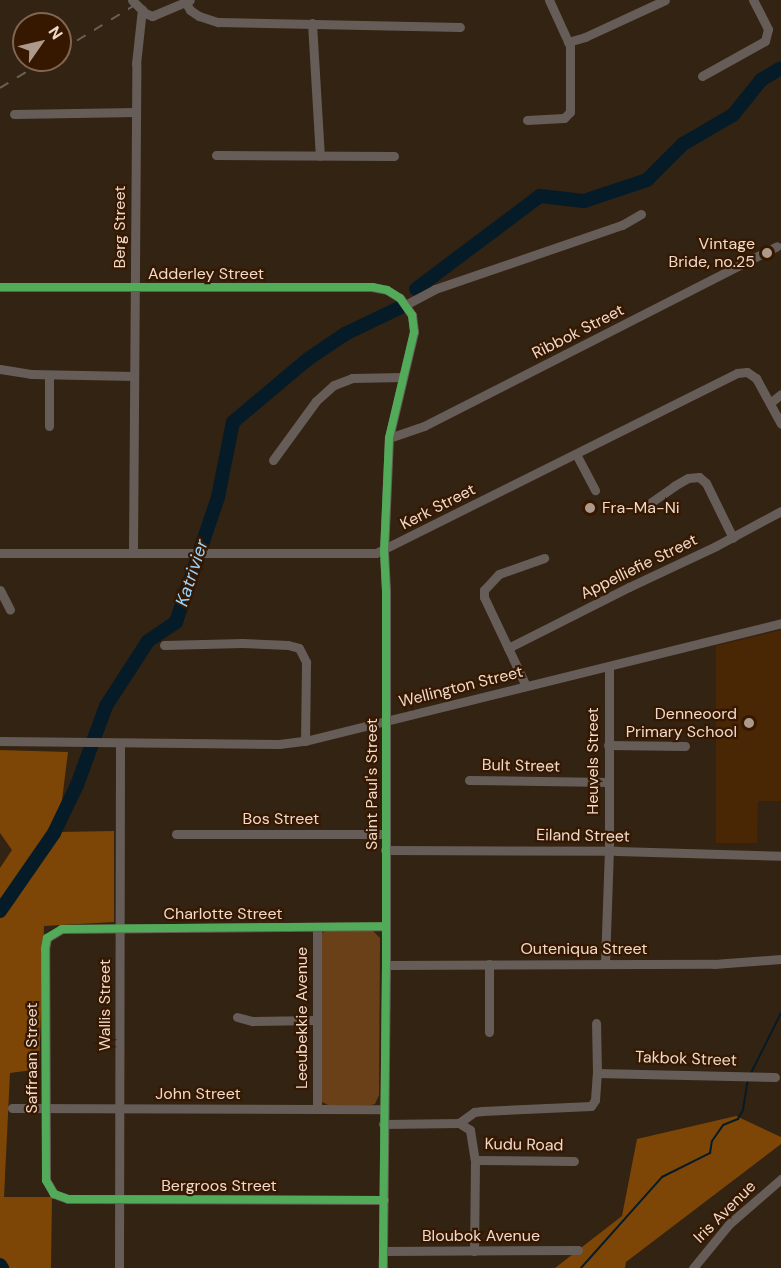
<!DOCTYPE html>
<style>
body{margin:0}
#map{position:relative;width:781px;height:1268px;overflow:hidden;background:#332312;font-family:"DM Sans",sans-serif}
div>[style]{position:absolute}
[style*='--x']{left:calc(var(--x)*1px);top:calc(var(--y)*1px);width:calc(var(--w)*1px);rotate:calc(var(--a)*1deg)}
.built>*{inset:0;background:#492604}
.green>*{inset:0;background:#6a4018}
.forest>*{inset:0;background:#7e4606}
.stream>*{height:2px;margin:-1px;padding:0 1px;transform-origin:1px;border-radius:1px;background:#061b28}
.river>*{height:14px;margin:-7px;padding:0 7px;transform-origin:7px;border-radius:7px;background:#061b28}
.minor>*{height:9px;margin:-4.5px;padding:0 4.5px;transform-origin:4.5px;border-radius:4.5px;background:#665d59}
.rail>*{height:2px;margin-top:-1px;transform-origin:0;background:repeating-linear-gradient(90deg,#6a605a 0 10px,transparent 0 20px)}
.cycleway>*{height:8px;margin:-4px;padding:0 4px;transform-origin:4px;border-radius:4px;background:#51ab58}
.dots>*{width:16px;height:16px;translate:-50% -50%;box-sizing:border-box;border:3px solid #361800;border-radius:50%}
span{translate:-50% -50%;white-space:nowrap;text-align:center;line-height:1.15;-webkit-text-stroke:4.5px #361800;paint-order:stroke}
.street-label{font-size:16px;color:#efdacb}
.poi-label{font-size:16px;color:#efdacb}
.right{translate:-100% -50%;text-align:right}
.left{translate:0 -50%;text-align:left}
.water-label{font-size:18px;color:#98d5fe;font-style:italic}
.north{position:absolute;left:12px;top:12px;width:60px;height:60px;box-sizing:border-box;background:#361800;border:2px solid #806651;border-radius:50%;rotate:56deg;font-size:16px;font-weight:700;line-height:24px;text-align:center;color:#efdacb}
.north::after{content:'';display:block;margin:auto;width:21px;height:27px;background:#ad9a8a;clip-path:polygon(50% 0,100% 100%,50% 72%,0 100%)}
</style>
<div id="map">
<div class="built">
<i style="clip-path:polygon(781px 630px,781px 801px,758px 801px,757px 843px,716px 843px,716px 646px)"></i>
</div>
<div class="green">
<i style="clip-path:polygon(328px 930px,372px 930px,380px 938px,379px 1095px,375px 1104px,371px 1105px,328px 1105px,320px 1101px,320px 934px)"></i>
</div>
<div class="forest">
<i style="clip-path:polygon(0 750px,68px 752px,58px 832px,114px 831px,114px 922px,44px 926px,39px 1069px,10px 1073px,4px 1197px,52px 1197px,51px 1268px,0 1268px,0 868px,12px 850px,0 833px)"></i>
<i style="clip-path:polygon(736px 1116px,781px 1137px,781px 1144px,626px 1262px,625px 1268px,555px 1268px,622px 1216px,637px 1139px)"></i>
</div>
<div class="stream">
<i style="--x:750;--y:1075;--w:69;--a:-63.4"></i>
<i style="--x:581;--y:1268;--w:122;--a:-48.3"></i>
<i style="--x:662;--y:1177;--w:54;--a:-26.6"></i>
<i style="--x:710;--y:1153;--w:12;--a:-81"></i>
<i style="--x:712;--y:1141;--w:19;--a:-55"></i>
<i style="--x:723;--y:1125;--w:16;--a:-22"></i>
<i style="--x:738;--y:1119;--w:10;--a:-61"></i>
<i style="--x:743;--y:1110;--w:30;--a:-81"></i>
</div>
<div class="river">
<i style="--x:416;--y:289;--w:155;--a:-36.9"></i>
<i style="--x:540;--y:196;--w:44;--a:6.5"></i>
<i style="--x:584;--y:201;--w:66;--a:-18.4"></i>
<i style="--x:647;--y:180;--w:51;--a:-45"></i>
<i style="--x:683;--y:144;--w:58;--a:-30.1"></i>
<i style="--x:733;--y:115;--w:45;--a:-51.3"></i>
<i style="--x:761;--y:80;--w:23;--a:-31"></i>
<i style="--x:0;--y:911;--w:95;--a:-55.3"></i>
<i style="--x:54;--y:833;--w:53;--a:-64.4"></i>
<i style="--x:77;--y:785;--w:84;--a:-69.8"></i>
<i style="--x:106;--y:706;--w:77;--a:-57.1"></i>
<i style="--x:148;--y:641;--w:34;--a:-34"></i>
<i style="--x:176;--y:622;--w:132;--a:-71.4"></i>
<i style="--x:218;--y:497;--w:76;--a:-78.7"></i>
<i style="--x:233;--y:422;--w:98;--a:-40"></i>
<i style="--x:308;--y:359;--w:45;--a:-34"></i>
<i style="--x:345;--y:334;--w:60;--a:-25.7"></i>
<i style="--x:0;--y:1265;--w:4;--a:56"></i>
</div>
<div class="minor">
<i style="--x:132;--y:0;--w:18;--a:45"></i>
<i style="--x:145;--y:13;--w:8;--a:23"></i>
<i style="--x:152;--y:16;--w:41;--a:-22.8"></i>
<i style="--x:186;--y:3;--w:8;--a:60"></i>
<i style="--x:190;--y:10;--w:11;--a:34"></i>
<i style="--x:199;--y:16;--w:20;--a:18"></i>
<i style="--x:218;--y:22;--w:242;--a:1.2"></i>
<i style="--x:312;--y:23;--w:133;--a:86.6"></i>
<i style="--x:568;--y:42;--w:18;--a:-16"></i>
<i style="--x:585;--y:37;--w:88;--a:-24.8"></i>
<i style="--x:702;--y:76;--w:72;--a:-29.1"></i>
<i style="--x:765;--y:41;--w:12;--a:-76"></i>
<i style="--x:768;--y:29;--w:33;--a:-117"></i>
<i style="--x:14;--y:114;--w:122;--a:-0.9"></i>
<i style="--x:527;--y:120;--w:37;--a:-3"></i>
<i style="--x:564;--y:118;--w:8;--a:-45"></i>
<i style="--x:570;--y:112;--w:66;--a:-90"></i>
<i style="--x:570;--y:46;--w:51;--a:-114.5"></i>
<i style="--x:216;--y:155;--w:178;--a:0.3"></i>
<i style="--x:0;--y:287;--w:372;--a:0"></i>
<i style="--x:372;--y:287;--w:15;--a:11"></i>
<i style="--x:387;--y:290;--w:15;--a:32"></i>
<i style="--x:400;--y:298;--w:21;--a:55"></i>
<i style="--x:412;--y:315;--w:17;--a:83"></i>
<i style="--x:414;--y:332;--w:109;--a:103.3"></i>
<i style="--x:389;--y:438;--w:113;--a:92.5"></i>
<i style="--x:384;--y:551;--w:40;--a:87.1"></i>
<i style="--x:386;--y:591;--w:374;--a:90"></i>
<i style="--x:386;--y:965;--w:303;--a:90.6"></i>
<i style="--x:407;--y:304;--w:32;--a:-28"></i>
<i style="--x:435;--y:289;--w:198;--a:-18.9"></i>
<i style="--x:622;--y:225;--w:22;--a:-30"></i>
<i style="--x:0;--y:369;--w:31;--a:9"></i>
<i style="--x:31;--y:374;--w:103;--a:1.1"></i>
<i style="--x:770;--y:403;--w:14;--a:-39"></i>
<i style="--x:49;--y:426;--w:51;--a:-90"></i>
<i style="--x:389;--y:438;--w:37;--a:-19"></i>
<i style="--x:424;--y:426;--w:396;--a:-27"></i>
<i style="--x:576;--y:454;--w:41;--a:62.2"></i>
<i style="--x:273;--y:460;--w:73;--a:-53.9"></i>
<i style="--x:316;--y:401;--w:24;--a:-42"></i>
<i style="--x:334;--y:385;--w:19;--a:-21"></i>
<i style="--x:352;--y:378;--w:51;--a:-1.1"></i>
<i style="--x:643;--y:508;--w:38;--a:-35"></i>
<i style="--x:674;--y:486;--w:16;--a:-30"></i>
<i style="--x:688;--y:478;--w:11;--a:-5"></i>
<i style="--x:699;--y:477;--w:9;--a:41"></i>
<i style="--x:706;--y:483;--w:61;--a:63.9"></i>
<i style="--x:0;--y:553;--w:376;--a:0"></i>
<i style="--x:376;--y:553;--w:403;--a:-26.5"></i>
<i style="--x:737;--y:373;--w:10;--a:-6"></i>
<i style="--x:747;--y:372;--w:11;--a:34"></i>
<i style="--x:756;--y:378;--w:52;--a:61.5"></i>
<i style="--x:133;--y:553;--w:489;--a:-89.6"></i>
<i style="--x:136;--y:64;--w:55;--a:-83.8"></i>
<i style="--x:0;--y:590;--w:22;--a:63"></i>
<i style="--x:164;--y:645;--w:78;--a:-1.5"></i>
<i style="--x:242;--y:643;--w:46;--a:2.5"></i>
<i style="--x:288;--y:645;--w:11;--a:15"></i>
<i style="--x:299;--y:648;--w:16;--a:63"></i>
<i style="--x:306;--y:662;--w:79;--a:90.7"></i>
<i style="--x:508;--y:648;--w:136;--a:-26.8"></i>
<i style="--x:629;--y:587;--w:96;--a:-25.2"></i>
<i style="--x:716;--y:546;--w:74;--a:-28.3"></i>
<i style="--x:526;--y:686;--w:98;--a:-115.3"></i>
<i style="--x:484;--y:597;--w:7;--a:-90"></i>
<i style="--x:484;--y:590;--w:22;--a:-47"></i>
<i style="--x:499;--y:574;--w:48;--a:-19.6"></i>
<i style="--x:0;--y:741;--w:279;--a:0.6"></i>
<i style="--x:279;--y:744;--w:26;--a:-7"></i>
<i style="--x:305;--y:741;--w:490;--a:-13.9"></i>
<i style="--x:608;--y:745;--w:77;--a:0.7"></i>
<i style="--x:469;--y:780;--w:139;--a:0.8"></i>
<i style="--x:176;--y:834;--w:210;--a:0"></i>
<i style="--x:385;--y:850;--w:232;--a:0.2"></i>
<i style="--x:617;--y:851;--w:164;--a:1.7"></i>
<i style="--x:317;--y:927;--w:182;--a:90"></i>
<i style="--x:605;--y:963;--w:112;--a:-88"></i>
<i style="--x:609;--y:851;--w:184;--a:-90"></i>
<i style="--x:386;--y:965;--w:328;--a:-0.2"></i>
<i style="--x:714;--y:964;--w:67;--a:-4.3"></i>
<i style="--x:237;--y:1017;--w:16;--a:15"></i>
<i style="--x:252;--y:1021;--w:65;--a:-0.9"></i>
<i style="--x:489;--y:1032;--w:68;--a:-90"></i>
<i style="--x:597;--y:1073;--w:178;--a:1.3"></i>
<i style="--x:12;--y:1108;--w:371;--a:0.2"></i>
<i style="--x:459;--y:1123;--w:19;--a:-36"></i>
<i style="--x:474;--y:1112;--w:9;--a:-6"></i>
<i style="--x:483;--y:1111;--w:108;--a:-2.7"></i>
<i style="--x:591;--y:1106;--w:7;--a:-56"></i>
<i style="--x:595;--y:1100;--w:27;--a:-86"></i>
<i style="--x:597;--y:1073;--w:50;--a:-91.1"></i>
<i style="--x:383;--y:1124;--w:76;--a:-0.8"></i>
<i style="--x:459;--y:1123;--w:13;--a:32"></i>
<i style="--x:470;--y:1130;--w:30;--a:81"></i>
<i style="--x:475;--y:1160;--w:91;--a:90.6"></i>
<i style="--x:475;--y:1160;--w:99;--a:0.6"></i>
<i style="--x:384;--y:1200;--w:316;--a:-179.8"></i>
<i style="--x:68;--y:1199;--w:15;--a:-160"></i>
<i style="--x:54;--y:1194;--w:16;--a:-120"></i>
<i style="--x:46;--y:1180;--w:231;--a:-90.2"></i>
<i style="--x:45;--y:949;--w:11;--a:-80"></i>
<i style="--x:47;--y:938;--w:17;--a:-31"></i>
<i style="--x:62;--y:929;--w:323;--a:-0.5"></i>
<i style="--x:384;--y:1251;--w:194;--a:-0.3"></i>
<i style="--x:119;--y:1268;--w:525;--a:-89.89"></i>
<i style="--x:693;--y:1268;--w:57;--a:-50.7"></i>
<i style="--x:729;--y:1224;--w:69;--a:-40.9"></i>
</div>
<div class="rail">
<i style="--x:60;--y:51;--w:97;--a:-31.6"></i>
<i style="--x:0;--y:88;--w:54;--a:-31.3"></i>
</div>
<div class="cycleway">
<i style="--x:0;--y:287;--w:372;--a:0"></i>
<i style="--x:372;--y:287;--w:15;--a:11"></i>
<i style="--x:387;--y:290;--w:15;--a:32"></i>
<i style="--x:400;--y:298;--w:21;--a:55"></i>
<i style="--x:412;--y:315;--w:17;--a:83"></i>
<i style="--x:414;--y:332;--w:109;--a:103.3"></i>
<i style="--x:389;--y:438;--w:113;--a:92.5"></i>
<i style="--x:384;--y:551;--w:40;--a:87.1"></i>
<i style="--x:386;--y:591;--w:374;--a:90"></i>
<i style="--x:386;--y:965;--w:303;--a:90.6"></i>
<i style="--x:384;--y:1200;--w:316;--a:-179.8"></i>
<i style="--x:68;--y:1199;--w:15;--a:-160"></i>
<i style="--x:54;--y:1194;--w:16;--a:-120"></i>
<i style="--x:46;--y:1180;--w:231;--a:-90.2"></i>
<i style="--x:45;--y:949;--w:11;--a:-80"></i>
<i style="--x:47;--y:938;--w:17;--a:-31"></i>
<i style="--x:62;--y:929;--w:323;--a:-0.5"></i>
</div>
<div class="dots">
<i style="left:767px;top:253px;background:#ad9a8a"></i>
<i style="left:590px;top:508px;background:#ad9a8a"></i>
<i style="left:749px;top:723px;background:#ad9a8a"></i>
</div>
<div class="street-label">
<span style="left:120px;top:227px;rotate:-90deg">Berg Street</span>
<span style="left:206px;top:274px">Adderley Street</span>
<span style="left:578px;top:332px;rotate:-27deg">Ribbok Street</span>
<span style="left:438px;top:507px;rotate:-27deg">Kerk Street</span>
<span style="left:639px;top:567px;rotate:-26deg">Appelliefie Street</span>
<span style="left:461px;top:687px;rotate:-14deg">Wellington Street</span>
<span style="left:593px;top:761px;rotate:-90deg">Heuvels Street</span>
<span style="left:521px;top:766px;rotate:1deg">Bult Street</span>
<span style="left:372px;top:784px;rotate:-90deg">Saint Paul's Street</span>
<span style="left:281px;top:819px">Bos Street</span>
<span style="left:583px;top:836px;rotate:1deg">Eiland Street</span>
<span style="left:223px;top:914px">Charlotte Street</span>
<span style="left:584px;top:949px">Outeniqua Street</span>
<span style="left:105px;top:1005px;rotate:-90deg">Wallis Street</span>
<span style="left:302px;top:1018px;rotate:-90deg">Leeubekkie Avenue</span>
<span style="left:32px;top:1058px;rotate:-90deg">Saffraan Street</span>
<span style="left:686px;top:1059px;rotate:2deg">Takbok Street</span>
<span style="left:198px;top:1094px">John Street</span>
<span style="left:524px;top:1145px;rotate:1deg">Kudu Road</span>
<span style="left:219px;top:1186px">Bergroos Street</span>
<span style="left:725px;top:1212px;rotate:-45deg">Iris Avenue</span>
<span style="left:481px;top:1236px">Bloubok Avenue</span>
</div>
<div class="poi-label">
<span class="right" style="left:755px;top:253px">Vintage<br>Bride, no.25</span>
<span class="left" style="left:602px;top:508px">Fra-Ma-Ni</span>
<span class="right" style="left:737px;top:723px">Denneoord<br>Primary School</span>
</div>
<div class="water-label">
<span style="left:192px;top:573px;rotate:-72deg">Katrivier</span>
</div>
<div class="north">N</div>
</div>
